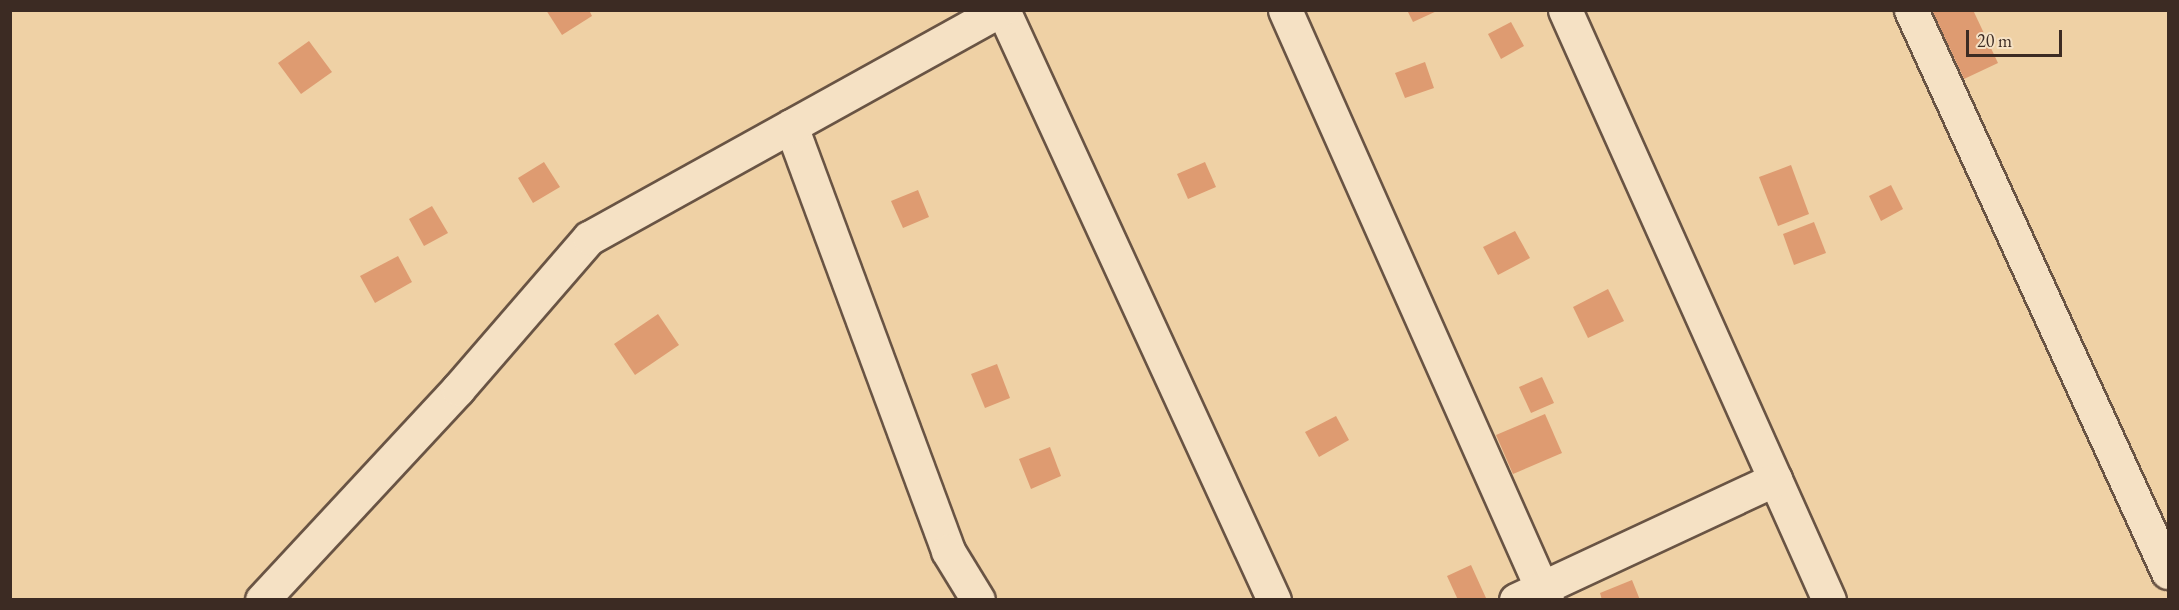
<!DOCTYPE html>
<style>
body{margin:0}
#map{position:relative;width:2179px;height:610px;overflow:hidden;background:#efd1a5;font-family:"EB Garamond",serif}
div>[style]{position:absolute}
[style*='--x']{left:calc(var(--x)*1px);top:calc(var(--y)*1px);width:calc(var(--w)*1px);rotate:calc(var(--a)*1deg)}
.building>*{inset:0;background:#de9b71}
.roads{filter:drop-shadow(2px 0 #695444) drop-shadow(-2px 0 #695444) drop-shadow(0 2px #695444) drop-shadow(0 -2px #695444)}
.minor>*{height:33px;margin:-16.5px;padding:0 16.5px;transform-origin:16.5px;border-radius:16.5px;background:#f5e1c4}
span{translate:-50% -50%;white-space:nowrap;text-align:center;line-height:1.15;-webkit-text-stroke:4.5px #f5e1c4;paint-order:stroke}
.frame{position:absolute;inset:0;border:12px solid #3c2b23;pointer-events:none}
.scale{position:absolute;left:1966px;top:30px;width:96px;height:27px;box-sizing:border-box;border:3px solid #3c2b23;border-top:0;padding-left:8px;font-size:18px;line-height:21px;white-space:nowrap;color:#3c2b23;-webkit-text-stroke:4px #f5e1c4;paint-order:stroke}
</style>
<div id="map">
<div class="building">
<i style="clip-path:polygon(546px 10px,589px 10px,592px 16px,562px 35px)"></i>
<i style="clip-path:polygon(1407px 10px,1439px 10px,1413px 22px)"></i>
<i style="clip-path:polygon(1932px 10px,1973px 10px,1998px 63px,1964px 79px)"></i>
<i style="clip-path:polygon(1511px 22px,1524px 46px,1501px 59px,1488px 34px)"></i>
<i style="clip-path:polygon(309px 41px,332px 72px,301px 94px,278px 63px)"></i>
<i style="clip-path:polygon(1425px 62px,1434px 88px,1405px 98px,1395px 73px)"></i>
<i style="clip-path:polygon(544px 162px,560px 187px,533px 203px,518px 178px)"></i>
<i style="clip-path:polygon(1205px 162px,1216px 187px,1188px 199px,1177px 174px)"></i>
<i style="clip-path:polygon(1791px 165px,1809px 214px,1778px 226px,1759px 177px)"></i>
<i style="clip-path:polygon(1891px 185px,1903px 209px,1881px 221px,1869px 196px)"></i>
<i style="clip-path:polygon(918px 190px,929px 217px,903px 228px,891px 201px)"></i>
<i style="clip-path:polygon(432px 206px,448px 233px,424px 246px,409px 219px)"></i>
<i style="clip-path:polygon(1814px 222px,1826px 253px,1794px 265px,1783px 234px)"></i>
<i style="clip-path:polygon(1515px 231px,1530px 258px,1498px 275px,1483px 247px)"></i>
<i style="clip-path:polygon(398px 256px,412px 282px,375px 303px,360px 276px)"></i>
<i style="clip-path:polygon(1608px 289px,1624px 321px,1588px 338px,1573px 307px)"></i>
<i style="clip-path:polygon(658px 314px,679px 345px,635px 375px,614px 344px)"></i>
<i style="clip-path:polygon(997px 364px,1010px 398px,985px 408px,971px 374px)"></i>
<i style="clip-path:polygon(1542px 377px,1554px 403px,1531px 413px,1519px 387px)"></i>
<i style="clip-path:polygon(1545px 414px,1562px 453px,1513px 474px,1496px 435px)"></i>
<i style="clip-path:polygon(1336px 416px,1349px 440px,1319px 457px,1305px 432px)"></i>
<i style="clip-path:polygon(1050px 447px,1061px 476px,1031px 489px,1019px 459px)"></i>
<i style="clip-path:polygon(1471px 565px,1486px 598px,1484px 600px,1458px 600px,1447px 576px)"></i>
<i style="clip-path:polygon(1632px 580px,1640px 600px,1602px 600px,1600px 593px)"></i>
</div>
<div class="roads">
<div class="minor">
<i style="--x:1003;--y:10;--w:649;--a:65.33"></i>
<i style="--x:1285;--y:10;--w:646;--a:66.06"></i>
<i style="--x:1565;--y:10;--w:646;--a:65.89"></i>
<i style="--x:1911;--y:10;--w:618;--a:65.43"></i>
<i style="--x:791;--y:126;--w:453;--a:69.7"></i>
<i style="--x:948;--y:551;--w:57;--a:58.5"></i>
<i style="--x:262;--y:600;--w:288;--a:-47.1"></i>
<i style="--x:458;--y:389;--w:200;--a:-49.1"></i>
<i style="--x:589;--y:238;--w:471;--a:-29"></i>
<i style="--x:1516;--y:600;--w:286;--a:-25"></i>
</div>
</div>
<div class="frame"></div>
<div class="scale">20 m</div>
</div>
